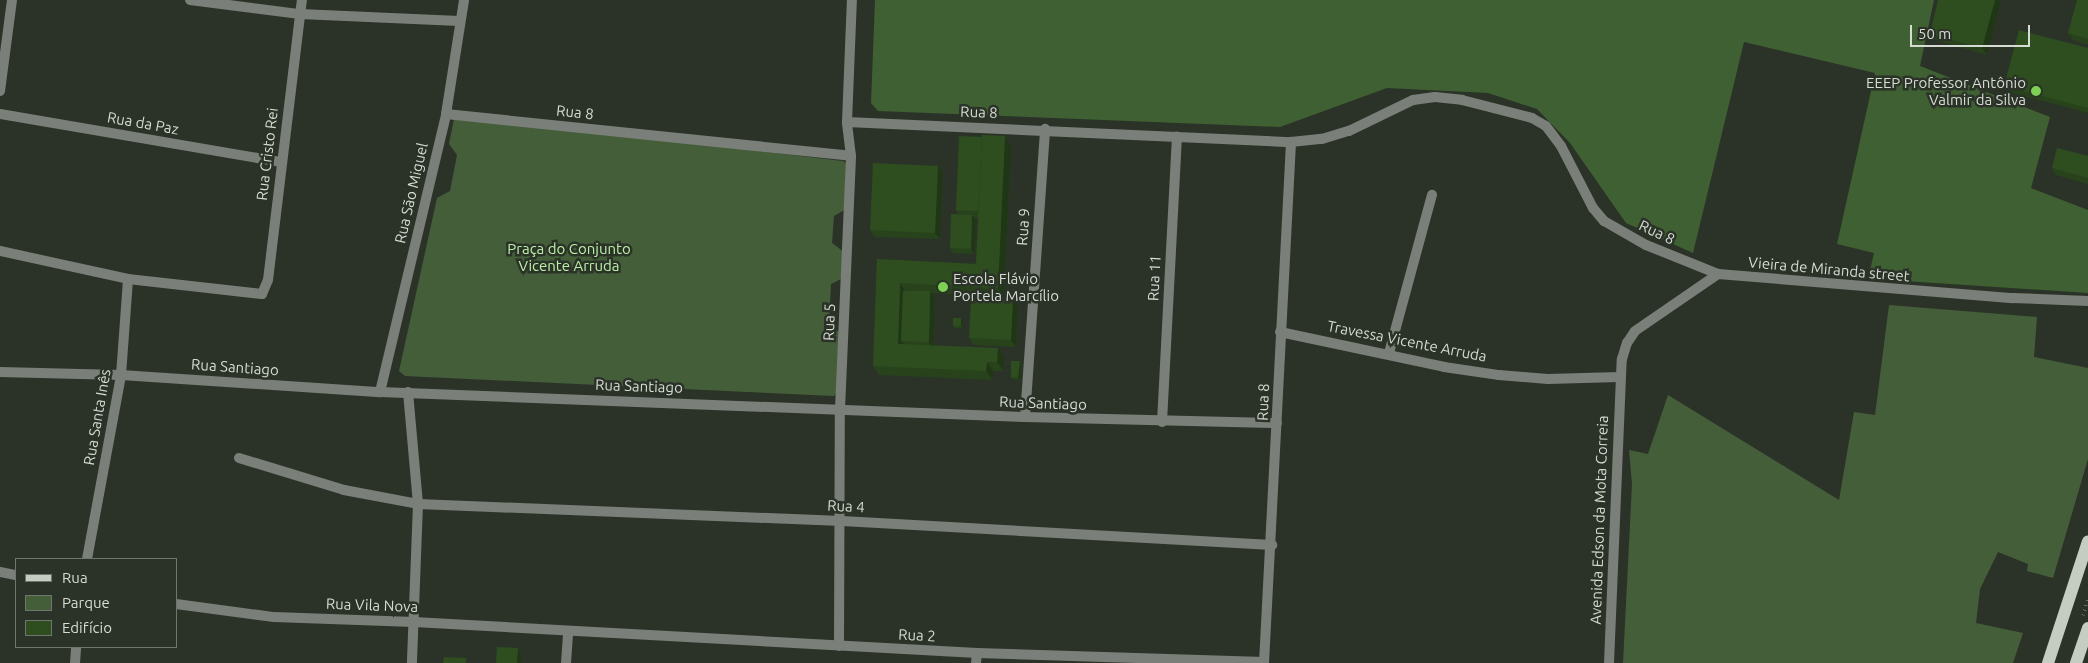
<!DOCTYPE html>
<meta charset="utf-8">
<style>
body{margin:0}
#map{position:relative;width:2088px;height:663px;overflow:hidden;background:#2b3328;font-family:Ubuntu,sans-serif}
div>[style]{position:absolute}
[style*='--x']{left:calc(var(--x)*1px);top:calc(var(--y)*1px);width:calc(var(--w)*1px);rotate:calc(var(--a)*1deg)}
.green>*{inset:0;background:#455e3a}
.forest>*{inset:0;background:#3f6032}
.path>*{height:3px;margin-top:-1.5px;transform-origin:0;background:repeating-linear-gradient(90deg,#697066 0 1px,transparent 0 5px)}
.minor>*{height:10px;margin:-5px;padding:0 5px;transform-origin:5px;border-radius:5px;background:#7b7f79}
.primary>*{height:12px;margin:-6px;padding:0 6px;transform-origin:6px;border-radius:6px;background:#c5cdc2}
.wall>*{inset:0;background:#28431c}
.shaded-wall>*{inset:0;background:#203716}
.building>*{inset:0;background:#2e4e20}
.dots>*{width:14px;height:14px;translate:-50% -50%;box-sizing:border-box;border:2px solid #2b3328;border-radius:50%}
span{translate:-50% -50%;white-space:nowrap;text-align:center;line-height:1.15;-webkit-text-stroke:5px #2b3328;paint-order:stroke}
.poi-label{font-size:15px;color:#d6dbd4}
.right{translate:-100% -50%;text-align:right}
.left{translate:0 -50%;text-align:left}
.street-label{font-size:15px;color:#d6dbd4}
.park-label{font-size:15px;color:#bcf0a7}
.legend{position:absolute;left:15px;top:558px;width:162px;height:90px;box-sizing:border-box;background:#2b3328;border:1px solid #6f766d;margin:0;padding:6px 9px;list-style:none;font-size:15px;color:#d6dbd4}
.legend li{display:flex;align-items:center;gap:10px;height:25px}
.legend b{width:25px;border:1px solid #6f766d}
.scale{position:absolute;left:1910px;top:25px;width:120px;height:22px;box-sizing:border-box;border:2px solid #d6dbd4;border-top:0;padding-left:6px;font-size:15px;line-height:18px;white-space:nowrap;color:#d6dbd4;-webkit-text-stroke:4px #2b3328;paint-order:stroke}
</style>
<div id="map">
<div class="green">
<i style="clip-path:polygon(459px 116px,843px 161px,849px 165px,846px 209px,834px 216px,832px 243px,844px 252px,843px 278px,831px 284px,829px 324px,840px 333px,837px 392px,834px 396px,405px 376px,399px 371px,437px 198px,450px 191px,457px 155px,449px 144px,454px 119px)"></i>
<i style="clip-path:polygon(1889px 305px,2037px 317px,2034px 357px,2088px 368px,2088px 459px,2053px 578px,2027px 571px,2028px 564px,1998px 552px,1980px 589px,1976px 623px,2023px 633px,2013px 663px,1623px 663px,1632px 484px,1629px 450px,1648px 454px,1668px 395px,1839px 500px,1854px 412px,1875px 415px)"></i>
</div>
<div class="forest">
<i style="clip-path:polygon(875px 0,1934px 0,1920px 66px,2050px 117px,2031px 188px,2088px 210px,2088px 293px,1874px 279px,1869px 275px,1874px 253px,1837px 244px,1875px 73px,1744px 42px,1693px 253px,1626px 223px,1570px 143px,1537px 109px,1488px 93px,1387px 88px,1280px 127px,878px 111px,871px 103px)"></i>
</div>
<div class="path">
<i style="--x:2083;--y:615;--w:17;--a:-73"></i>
</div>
<div class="minor">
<i style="--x:190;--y:0;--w:111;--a:7.3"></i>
<i style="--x:300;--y:14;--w:159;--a:2.5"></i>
<i style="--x:0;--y:91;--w:92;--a:-82.5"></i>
<i style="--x:0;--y:114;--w:284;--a:9.7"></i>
<i style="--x:446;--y:114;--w:407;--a:5.9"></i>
<i style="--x:847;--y:122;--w:444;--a:2.6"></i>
<i style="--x:1291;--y:142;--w:31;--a:-6"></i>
<i style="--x:1322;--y:139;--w:28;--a:-17"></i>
<i style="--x:1349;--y:131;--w:71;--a:-25.8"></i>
<i style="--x:1413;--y:100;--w:22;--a:-8"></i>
<i style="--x:1435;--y:97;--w:27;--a:6"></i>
<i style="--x:1462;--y:100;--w:72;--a:14.4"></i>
<i style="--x:1532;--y:118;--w:16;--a:30"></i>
<i style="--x:1546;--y:126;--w:25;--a:53"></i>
<i style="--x:1561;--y:146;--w:70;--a:62.7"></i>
<i style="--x:1593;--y:208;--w:17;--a:50"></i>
<i style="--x:1604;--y:221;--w:48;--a:29.7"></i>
<i style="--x:1646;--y:245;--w:78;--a:21.9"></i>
<i style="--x:1718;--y:274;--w:296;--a:4.7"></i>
<i style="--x:2013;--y:298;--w:75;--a:2.3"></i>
<i style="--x:0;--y:251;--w:131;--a:12.3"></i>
<i style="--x:128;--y:279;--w:135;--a:6.4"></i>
<i style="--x:262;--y:294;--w:15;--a:-67"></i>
<i style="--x:268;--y:280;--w:282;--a:-83.1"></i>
<i style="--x:1280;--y:332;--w:168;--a:12"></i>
<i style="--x:1444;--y:367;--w:56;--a:8.3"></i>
<i style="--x:1499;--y:375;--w:49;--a:4.7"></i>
<i style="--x:1548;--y:379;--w:71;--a:-1.6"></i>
<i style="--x:1389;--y:353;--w:164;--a:-74.8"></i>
<i style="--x:0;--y:372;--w:121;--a:1.4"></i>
<i style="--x:121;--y:375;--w:260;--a:3.8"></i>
<i style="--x:380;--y:392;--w:645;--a:2.22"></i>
<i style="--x:1025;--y:417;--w:252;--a:1.4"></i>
<i style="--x:380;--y:392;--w:286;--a:-76.6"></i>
<i style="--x:446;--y:114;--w:115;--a:-81"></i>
<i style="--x:408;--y:392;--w:112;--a:84.9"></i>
<i style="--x:418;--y:504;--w:159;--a:92.2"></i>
<i style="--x:1025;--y:417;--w:289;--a:-86"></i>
<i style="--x:1162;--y:422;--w:286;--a:-87"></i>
<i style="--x:239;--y:458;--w:110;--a:16.9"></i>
<i style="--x:344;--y:490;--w:75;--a:10.7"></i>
<i style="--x:418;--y:504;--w:424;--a:2.3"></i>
<i style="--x:842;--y:521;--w:431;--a:3.2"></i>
<i style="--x:87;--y:559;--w:187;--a:-79.5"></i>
<i style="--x:121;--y:375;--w:96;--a:-85.8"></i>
<i style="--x:0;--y:572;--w:16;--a:11"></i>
<i style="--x:176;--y:604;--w:99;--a:7.6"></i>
<i style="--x:274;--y:617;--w:140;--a:2"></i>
<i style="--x:414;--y:622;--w:564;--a:3.15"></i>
<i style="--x:977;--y:653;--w:287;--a:1.8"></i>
<i style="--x:839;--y:646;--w:237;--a:-89.8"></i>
<i style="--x:840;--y:409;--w:253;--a:-87.5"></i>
<i style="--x:851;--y:156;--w:34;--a:-97"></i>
<i style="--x:847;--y:122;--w:122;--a:-87.7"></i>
<i style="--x:75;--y:663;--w:16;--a:-86"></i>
<i style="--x:566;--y:663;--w:31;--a:-86"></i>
<i style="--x:976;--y:663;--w:10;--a:-84"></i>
<i style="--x:1264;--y:663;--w:522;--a:-87.03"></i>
<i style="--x:1609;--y:663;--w:304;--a:-87.6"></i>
<i style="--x:1622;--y:359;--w:17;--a:-73"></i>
<i style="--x:1627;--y:343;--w:14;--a:-56"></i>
<i style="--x:1635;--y:331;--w:101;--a:-34.5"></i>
</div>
<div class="primary">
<i style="--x:2048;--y:663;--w:128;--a:-71.8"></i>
<i style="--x:2076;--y:663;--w:37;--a:-71"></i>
</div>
<div class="wall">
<i style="clip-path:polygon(2088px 0,2088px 45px,2073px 40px,2068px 33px)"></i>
<i style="clip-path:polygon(2001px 1px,1987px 55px,1934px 40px,1930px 34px)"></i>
<i style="clip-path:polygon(2088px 48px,2088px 113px,2009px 92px,2004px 86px)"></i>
<i style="clip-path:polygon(1011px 145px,1004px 297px,931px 293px,935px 298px,933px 345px,1004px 357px,1004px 371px,993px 371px,993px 380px,879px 375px,873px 366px,877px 259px,976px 264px,979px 218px,974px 218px,976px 220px,974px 254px,953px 253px,950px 248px,959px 215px,956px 210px)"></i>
<i style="clip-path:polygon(2088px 156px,2088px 184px,2056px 175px,2052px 168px)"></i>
<i style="clip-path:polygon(943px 173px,940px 239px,875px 237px,870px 230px)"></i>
<i style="clip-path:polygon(1018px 308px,1016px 347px,974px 345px,969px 338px)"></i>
<i style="clip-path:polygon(963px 321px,963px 328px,955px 328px,953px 326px)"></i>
<i style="clip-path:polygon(1020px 361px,1021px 364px,1020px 380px,1012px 379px,1011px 377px)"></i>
</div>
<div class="shaded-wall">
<i style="clip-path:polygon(1995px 0,2001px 1px,1987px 55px,1982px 48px)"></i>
<i style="clip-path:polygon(1005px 136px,1011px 145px,1004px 297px,998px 288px)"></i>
<i style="clip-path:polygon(938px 166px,943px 173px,940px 239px,935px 233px)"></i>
<i style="clip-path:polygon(972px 215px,976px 220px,974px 254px,971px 249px)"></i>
<i style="clip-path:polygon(900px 283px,906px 292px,901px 341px,904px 345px,898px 344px)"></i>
<i style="clip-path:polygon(930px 291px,935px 298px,933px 349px,929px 342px)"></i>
<i style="clip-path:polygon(1013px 301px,1018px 308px,1016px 347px,1011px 340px)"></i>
<i style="clip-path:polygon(961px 318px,963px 321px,963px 328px,961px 326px)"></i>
<i style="clip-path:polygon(998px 348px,1004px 357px,1004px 371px,997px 362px)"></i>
<i style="clip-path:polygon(1020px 361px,1021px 364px,1020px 380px,1018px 377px)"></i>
<i style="clip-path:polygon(987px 362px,993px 371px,993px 380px,986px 371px)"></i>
<i style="clip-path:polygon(518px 648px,521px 653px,521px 663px,517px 663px)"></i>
</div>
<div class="building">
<i style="clip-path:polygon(1938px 0,1995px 0,1982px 48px,1930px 34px)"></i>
<i style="clip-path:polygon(2077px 0,2088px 0,2088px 39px,2068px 33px)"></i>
<i style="clip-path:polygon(2019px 30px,2088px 48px,2088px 108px,2004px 86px)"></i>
<i style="clip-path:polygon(982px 135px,1005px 136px,998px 288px,900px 283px,898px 344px,998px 348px,997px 362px,987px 362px,986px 371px,873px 366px,877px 259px,976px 264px)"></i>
<i style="clip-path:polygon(959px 136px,982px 137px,978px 211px,956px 210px)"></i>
<i style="clip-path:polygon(2057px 148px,2088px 156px,2088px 178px,2052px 168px)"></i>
<i style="clip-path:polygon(873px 163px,938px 166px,935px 233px,870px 230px)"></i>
<i style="clip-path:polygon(951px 214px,972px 215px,971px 249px,950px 248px)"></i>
<i style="clip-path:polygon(903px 291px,930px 291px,929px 342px,901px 341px)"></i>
<i style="clip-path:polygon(971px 299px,1013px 301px,1011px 340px,969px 338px)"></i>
<i style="clip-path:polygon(953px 318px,961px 318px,961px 326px,953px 326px)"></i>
<i style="clip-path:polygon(1011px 361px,1020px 361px,1018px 377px,1011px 377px)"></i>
<i style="clip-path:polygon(497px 647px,518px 648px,517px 663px,496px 663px)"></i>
<i style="clip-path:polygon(444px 657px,466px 658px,466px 663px,443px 663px)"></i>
</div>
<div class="dots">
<i style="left:2036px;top:91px;background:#7cd155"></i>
<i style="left:943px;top:287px;background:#7cd155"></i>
</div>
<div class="poi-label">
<span class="right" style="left:2026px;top:91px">EEEP Professor Antônio<br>Valmir da Silva</span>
<span class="left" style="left:953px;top:287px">Escola Flávio<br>Portela Marcílio</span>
</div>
<div class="street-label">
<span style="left:575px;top:112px;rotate:6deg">Rua 8</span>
<span style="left:979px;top:112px;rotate:2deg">Rua 8</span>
<span style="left:143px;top:123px;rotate:10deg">Rua da Paz</span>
<span style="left:267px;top:154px;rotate:-83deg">Rua Cristo Rei</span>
<span style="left:411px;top:193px;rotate:-77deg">Rua São Miguel</span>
<span style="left:1023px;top:227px;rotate:-86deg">Rua 9</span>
<span style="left:1657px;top:232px;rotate:25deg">Rua 8</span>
<span style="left:1829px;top:269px;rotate:5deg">Vieira de Miranda street</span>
<span style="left:1154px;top:278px;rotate:-87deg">Rua 11</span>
<span style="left:829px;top:322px;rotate:-88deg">Rua 5</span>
<span style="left:1407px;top:341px;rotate:11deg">Travessa Vicente Arruda</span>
<span style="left:235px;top:367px;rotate:4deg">Rua Santiago</span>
<span style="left:639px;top:386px;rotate:2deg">Rua Santiago</span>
<span style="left:1263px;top:402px;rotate:-88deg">Rua 8</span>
<span style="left:1043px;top:403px;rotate:2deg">Rua Santiago</span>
<span style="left:97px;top:417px;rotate:-80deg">Rua Santa Inês</span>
<span style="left:846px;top:506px;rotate:3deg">Rua 4</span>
<span style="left:1599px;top:520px;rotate:-88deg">Avenida Edson da Mota Correia</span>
<span style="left:372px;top:605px;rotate:2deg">Rua Vila Nova</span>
<span style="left:917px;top:635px;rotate:3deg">Rua 2</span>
</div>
<div class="park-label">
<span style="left:569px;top:257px">Praça do Conjunto<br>Vicente Arruda</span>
</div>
<ul class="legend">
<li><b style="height:6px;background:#c5cdc2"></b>Rua</li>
<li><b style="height:14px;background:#455e3a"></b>Parque</li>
<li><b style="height:14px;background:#2e4e20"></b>Edifício</li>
</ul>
<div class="scale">50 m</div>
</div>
